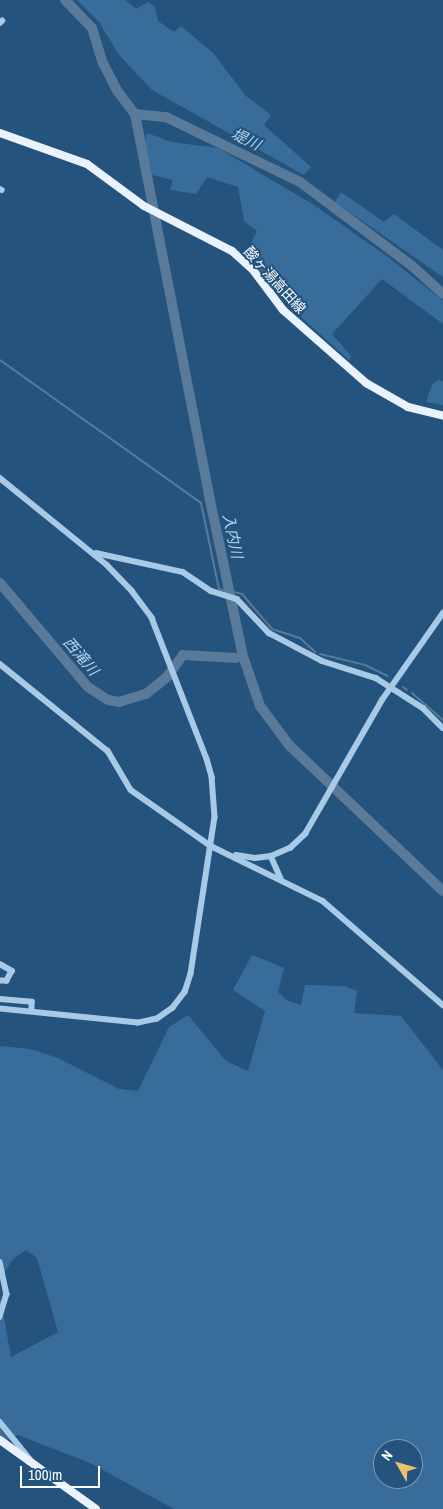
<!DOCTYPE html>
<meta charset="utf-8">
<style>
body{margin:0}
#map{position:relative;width:443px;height:1509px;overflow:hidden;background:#24537e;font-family:"Archivo Narrow","Noto Sans JP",sans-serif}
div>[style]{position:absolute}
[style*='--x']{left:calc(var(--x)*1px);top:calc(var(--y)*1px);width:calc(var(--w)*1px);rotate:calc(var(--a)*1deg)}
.green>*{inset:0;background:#386d9b}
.stream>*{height:2px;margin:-1px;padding:0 1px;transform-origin:1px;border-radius:1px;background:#597a98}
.river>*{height:10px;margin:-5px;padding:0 5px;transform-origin:5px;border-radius:5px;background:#597a98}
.minor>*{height:5.5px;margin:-2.75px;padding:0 2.75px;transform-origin:2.75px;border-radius:2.75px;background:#a9cae6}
.major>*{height:8px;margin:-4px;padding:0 4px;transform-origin:4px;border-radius:4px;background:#eaf3fd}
span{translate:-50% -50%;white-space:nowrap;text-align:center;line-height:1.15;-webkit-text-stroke:4px #24537e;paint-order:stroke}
.street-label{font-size:14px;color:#fff}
.water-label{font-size:15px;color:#b4d3ed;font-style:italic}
.north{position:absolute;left:373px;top:1439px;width:50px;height:50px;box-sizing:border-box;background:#24537e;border:1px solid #7c98b2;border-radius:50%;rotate:308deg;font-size:14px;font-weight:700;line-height:20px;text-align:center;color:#fff}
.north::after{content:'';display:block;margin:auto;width:18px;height:22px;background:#f0bf6d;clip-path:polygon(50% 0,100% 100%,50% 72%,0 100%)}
.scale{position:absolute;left:20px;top:1466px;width:80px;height:22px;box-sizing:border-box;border:2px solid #fff;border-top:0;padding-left:6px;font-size:15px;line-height:18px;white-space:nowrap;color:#fff;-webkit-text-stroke:4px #24537e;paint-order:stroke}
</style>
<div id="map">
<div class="green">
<i style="clip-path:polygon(77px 0,125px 0,136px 9px,148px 2px,155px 7px,158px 21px,174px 32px,181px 26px,213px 53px,246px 96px,271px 115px,264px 125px,311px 167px,304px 175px,152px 90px,119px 55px,99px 22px)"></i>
<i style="clip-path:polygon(147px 133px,171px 142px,218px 148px,314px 205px,388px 257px,443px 301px,443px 324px,382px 279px,332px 334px,351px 356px,349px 360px,290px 307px,246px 253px,257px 231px,244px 221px,238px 187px,207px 177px,196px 194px,170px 190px,173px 180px,152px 175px,145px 142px)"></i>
<i style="clip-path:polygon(341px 192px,384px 222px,394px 214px,443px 250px,443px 277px,335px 202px)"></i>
<i style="clip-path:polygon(438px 380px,443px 381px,443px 405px,426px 402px,432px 385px)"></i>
<i style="clip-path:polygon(evenodd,252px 955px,284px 968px,278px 992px,286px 1000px,301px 1005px,305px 985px,345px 986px,357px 991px,354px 1013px,401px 1016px,443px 1070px,443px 1509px,174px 1509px,90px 1463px,18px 1435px,0 1443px,0 1296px,11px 1357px,58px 1332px,37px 1258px,26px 1250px,13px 1259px,0 1279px,0 1046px,30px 1049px,58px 1058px,119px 1089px,138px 1091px,169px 1027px,188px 1015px,226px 1061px,248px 1071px,265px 1011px,233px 990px,252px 955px,383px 1449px,413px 1449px,413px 1479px,383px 1479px,383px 1449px)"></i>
</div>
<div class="stream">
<i style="--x:0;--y:360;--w:247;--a:35.4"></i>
<i style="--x:201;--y:503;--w:88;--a:78.2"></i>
<i style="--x:219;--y:589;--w:24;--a:12"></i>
<i style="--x:242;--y:594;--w:46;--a:49.4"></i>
<i style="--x:272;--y:629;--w:29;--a:18"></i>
<i style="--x:300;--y:638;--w:21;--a:43"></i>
<i style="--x:320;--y:654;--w:46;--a:13.7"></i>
<i style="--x:365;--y:665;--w:25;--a:26"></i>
<i style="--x:403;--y:687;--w:5;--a:37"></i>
<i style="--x:412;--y:693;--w:41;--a:41.1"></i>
</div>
<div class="river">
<i style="--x:65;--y:0;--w:39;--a:46"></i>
<i style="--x:92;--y:28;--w:37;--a:73"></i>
<i style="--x:103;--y:63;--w:29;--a:63"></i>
<i style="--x:116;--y:89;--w:31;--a:53"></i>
<i style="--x:135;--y:114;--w:31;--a:6"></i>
<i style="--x:166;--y:117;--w:149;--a:25.9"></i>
<i style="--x:300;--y:182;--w:139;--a:36.8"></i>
<i style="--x:411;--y:265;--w:43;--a:42.2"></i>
<i style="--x:135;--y:114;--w:408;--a:79"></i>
<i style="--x:213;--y:514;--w:145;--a:78.1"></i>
<i style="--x:243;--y:656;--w:53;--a:71.2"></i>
<i style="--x:260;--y:706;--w:49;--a:53.4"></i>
<i style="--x:289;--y:745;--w:212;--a:43.5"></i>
<i style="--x:0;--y:583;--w:136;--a:49.8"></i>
<i style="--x:88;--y:687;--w:24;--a:33"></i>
<i style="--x:108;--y:700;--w:11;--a:10"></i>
<i style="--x:119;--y:702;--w:28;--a:-17"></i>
<i style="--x:146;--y:694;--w:27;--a:-39"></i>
<i style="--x:167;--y:677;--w:27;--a:-54"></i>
<i style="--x:183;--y:655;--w:53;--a:3.2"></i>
</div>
<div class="minor">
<i style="--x:0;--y:23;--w:3;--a:-45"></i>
<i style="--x:0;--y:189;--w:2;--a:27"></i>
<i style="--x:0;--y:478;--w:138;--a:39.1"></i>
<i style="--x:107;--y:565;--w:36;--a:46"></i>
<i style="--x:132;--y:591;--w:34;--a:53"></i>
<i style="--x:152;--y:618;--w:151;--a:68.7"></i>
<i style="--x:207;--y:759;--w:19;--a:74"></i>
<i style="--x:212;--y:777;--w:40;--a:85.7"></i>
<i style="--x:215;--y:817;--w:159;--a:98.7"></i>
<i style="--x:191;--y:974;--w:19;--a:108"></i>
<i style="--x:185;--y:992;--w:20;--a:127"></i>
<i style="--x:173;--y:1008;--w:19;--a:145"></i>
<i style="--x:157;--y:1019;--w:19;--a:168"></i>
<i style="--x:138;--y:1023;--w:139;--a:-174.2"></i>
<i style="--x:96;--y:553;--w:89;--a:12.3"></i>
<i style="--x:183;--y:572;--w:34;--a:34"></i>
<i style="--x:211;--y:591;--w:27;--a:17"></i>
<i style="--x:237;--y:599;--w:47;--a:46.7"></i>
<i style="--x:269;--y:633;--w:60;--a:27.8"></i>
<i style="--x:322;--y:661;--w:57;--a:17.5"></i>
<i style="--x:376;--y:678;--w:56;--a:32.6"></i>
<i style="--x:423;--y:708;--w:28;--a:45"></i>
<i style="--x:0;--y:664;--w:139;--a:38.9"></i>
<i style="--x:108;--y:751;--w:45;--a:59.5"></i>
<i style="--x:131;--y:790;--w:98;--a:35"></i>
<i style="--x:211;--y:846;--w:125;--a:26.2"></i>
<i style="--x:323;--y:901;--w:159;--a:40.9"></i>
<i style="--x:236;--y:855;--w:19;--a:9"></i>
<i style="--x:255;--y:858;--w:16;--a:-7"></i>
<i style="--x:271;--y:856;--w:21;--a:-23"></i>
<i style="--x:290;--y:848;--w:21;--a:-43"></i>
<i style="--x:305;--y:834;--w:155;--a:-60.1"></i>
<i style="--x:382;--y:700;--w:106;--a:-55"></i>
<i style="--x:271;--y:856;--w:24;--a:66"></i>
<i style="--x:0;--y:964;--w:14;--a:30"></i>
<i style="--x:12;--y:971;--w:11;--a:117"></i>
<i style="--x:7;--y:981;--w:7;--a:180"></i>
<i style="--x:0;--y:999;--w:32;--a:5"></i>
<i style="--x:32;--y:1002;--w:9;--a:90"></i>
<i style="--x:0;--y:1262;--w:33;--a:78"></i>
<i style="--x:7;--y:1294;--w:24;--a:107"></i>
<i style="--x:0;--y:1422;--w:48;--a:51"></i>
</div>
<div class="major">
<i style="--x:0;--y:133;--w:92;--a:19.6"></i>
<i style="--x:87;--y:164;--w:71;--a:36.4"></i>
<i style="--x:144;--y:206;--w:99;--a:27.1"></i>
<i style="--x:232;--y:251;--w:28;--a:42"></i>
<i style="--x:253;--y:270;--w:50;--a:53.1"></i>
<i style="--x:283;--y:310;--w:111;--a:41.3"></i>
<i style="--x:366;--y:383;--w:48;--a:29.7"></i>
<i style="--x:408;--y:407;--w:36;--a:14"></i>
<i style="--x:0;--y:1440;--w:118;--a:35.7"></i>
</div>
<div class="street-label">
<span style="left:275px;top:280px;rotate:48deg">酸ヶ湯高田線</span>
</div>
<div class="water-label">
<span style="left:246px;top:139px;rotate:26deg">堤川</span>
<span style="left:233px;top:536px;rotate:78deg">入内川</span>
<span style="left:81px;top:656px;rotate:49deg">西滝川</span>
</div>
<div class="north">N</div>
<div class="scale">100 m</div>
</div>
